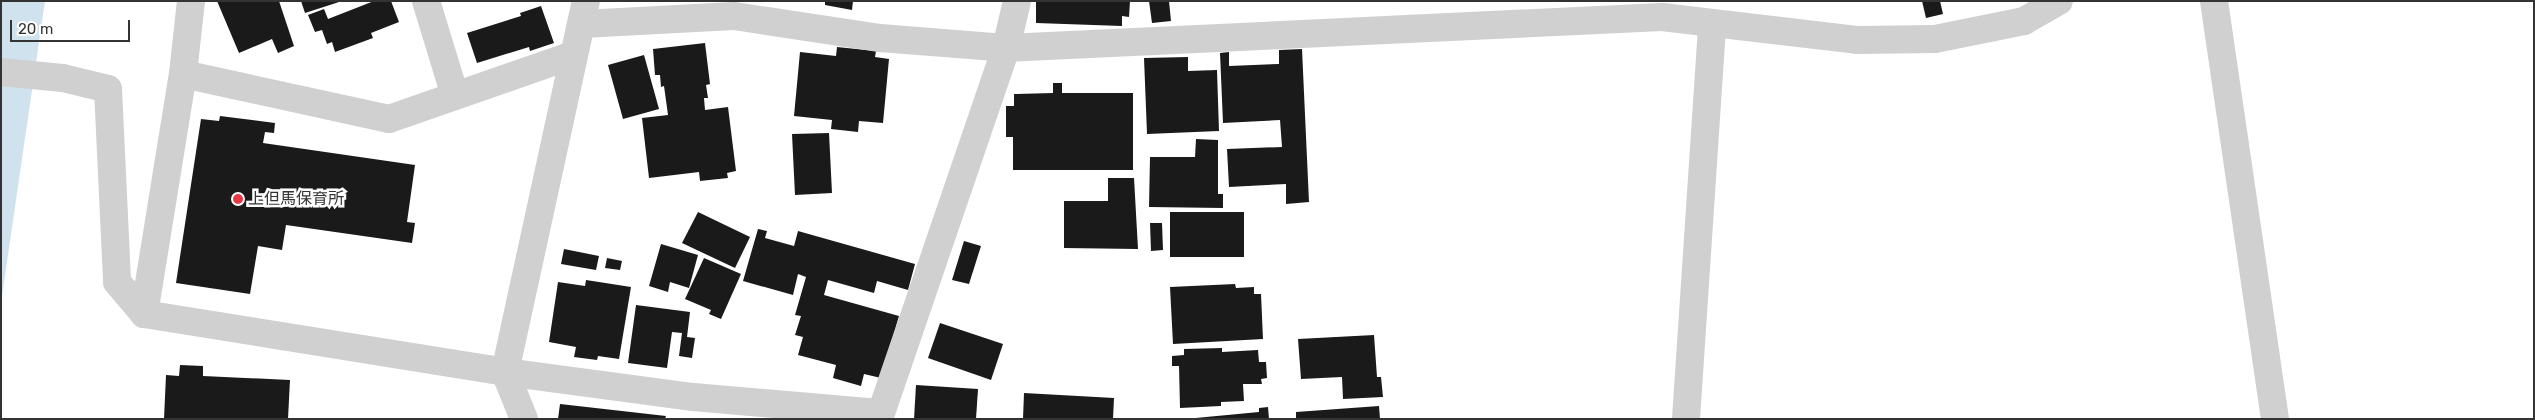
<!DOCTYPE html>
<meta charset="utf-8">
<style>
body{margin:0}
#map{position:relative;width:2535px;height:420px;overflow:hidden;background:#fff;font-family:Rubik,"Noto Sans JP",sans-serif}
div>[style]{position:absolute}
[style*='--x']{left:calc(var(--x)*1px);top:calc(var(--y)*1px);width:calc(var(--w)*1px);rotate:calc(var(--a)*1deg)}
.water>*{inset:0;background:#cfe2ee}
.building>*{inset:0;background:#1a1a1a}
.street>*{height:28px;margin:-14px;padding:0 14px;transform-origin:14px;border-radius:14px;background:#d0d0d0}
.dots>*{width:14px;height:14px;translate:-50% -50%;box-sizing:border-box;border:2px solid #fff;border-radius:50%}
span{translate:-50% -50%;white-space:nowrap;text-align:center;line-height:1.15;-webkit-text-stroke:5px #fff;paint-order:stroke}
.poi-label{font-size:16px;color:#333}
.left{translate:0 -50%;text-align:left}
.frame{position:absolute;inset:0;border:2px solid #333;pointer-events:none}
.scale{position:absolute;left:10px;top:20px;width:120px;height:22px;box-sizing:border-box;border:2px solid #333;border-top:0;padding-left:6px;font-size:15px;line-height:18px;white-space:nowrap;color:#333;-webkit-text-stroke:4px #fff;paint-order:stroke}
</style>
<div id="map">
<div class="water">
<i style="clip-path:polygon(1px 1px,45px 1px,1px 303px)"></i>
</div>
<div class="building">
<i style="clip-path:polygon(217px 1px,279px 1px,294px 46px,278px 53px,272px 39px,239px 53px)"></i>
<i style="clip-path:polygon(301px 1px,339px 1px,339px 2px,305px 13px)"></i>
<i style="clip-path:polygon(374px 1px,391px 1px,399px 22px,371px 33px,373px 38px,335px 52px,332px 42px,327px 44px,322px 30px,315px 32px,308px 15px,324px 9px,328px 19px)"></i>
<i style="clip-path:polygon(825px 1px,853px 1px,852px 10px,825px 5px)"></i>
<i style="clip-path:polygon(1036px 1px,1130px 1px,1129px 17px,1122px 16px,1122px 26px,1036px 23px)"></i>
<i style="clip-path:polygon(1149px 1px,1169px 1px,1171px 21px,1152px 23px)"></i>
<i style="clip-path:polygon(1922px 1px,1940px 1px,1943px 14px,1926px 18px)"></i>
<i style="clip-path:polygon(541px 6px,554px 43px,530px 51px,529px 47px,477px 63px,467px 33px,521px 16px,520px 13px)"></i>
<i style="clip-path:polygon(705px 43px,710px 84px,706px 85px,708px 98px,704px 98px,705px 110px,728px 107px,736px 171px,727px 173px,728px 178px,700px 181px,699px 172px,649px 178px,642px 118px,668px 115px,664px 86px,661px 87px,660px 75px,655px 75px,653px 49px)"></i>
<i style="clip-path:polygon(837px 47px,876px 51px,875px 57px,889px 59px,883px 123px,859px 121px,858px 132px,831px 129px,832px 120px,794px 116px,800px 52px,836px 56px)"></i>
<i style="clip-path:polygon(1302px 49px,1309px 202px,1286px 204px,1286px 184px,1229px 187px,1227px 149px,1282px 147px,1280px 120px,1223px 123px,1220px 53px,1229px 52px,1229px 66px,1279px 64px,1279px 50px)"></i>
<i style="clip-path:polygon(644px 55px,659px 109px,623px 119px,608px 65px)"></i>
<i style="clip-path:polygon(1188px 57px,1188px 71px,1217px 70px,1219px 131px,1147px 134px,1144px 58px)"></i>
<i style="clip-path:polygon(1053px 83px,1062px 83px,1062px 93px,1133px 93px,1133px 170px,1013px 170px,1013px 137px,1006px 137px,1006px 106px,1014px 106px,1014px 94px,1053px 93px)"></i>
<i style="clip-path:polygon(220px 116px,275px 123px,274px 133px,265px 132px,263px 143px,415px 165px,407px 222px,415px 223px,412px 243px,286px 225px,282px 250px,258px 246px,250px 294px,176px 283px,201px 119px,219px 121px)"></i>
<i style="clip-path:polygon(829px 133px,832px 193px,795px 195px,792px 134px)"></i>
<i style="clip-path:polygon(1196px 139px,1218px 140px,1218px 194px,1223px 194px,1223px 208px,1149px 207px,1150px 157px,1195px 157px)"></i>
<i style="clip-path:polygon(1108px 178px,1134px 178px,1138px 249px,1064px 248px,1064px 201px,1108px 201px)"></i>
<i style="clip-path:polygon(698px 212px,750px 237px,735px 268px,682px 243px)"></i>
<i style="clip-path:polygon(1170px 212px,1244px 212px,1244px 257px,1170px 257px)"></i>
<i style="clip-path:polygon(1150px 223px,1162px 223px,1163px 250px,1151px 251px)"></i>
<i style="clip-path:polygon(758px 229px,767px 231px,765px 238px,794px 246px,798px 231px,915px 264px,908px 290px,877px 281px,874px 293px,828px 280px,824px 295px,899px 316px,881px 378px,864px 374px,861px 386px,833px 378px,836px 365px,798px 355px,803px 337px,795px 335px,801px 316px,795px 315px,806px 277px,798px 274px,793px 295px,743px 281px)"></i>
<i style="clip-path:polygon(964px 241px,981px 246px,969px 284px,952px 280px)"></i>
<i style="clip-path:polygon(661px 244px,698px 255px,689px 288px,670px 282px,668px 292px,649px 286px)"></i>
<i style="clip-path:polygon(564px 249px,599px 256px,596px 270px,561px 264px)"></i>
<i style="clip-path:polygon(607px 258px,622px 261px,620px 270px,605px 268px)"></i>
<i style="clip-path:polygon(704px 258px,741px 274px,721px 319px,709px 314px,711px 310px,685px 299px)"></i>
<i style="clip-path:polygon(586px 280px,631px 287px,619px 359px,598px 356px,597px 360px,574px 357px,576px 347px,549px 342px,558px 282px,585px 286px)"></i>
<i style="clip-path:polygon(1235px 284px,1236px 288px,1254px 287px,1254px 294px,1261px 294px,1263px 339px,1173px 344px,1170px 287px)"></i>
<i style="clip-path:polygon(636px 305px,690px 312px,687px 337px,695px 338px,692px 358px,679px 356px,682px 333px,672px 332px,667px 368px,628px 363px)"></i>
<i style="clip-path:polygon(940px 323px,1003px 344px,991px 380px,928px 358px)"></i>
<i style="clip-path:polygon(1374px 335px,1377px 377px,1381px 377px,1383px 397px,1343px 399px,1342px 377px,1301px 379px,1298px 339px)"></i>
<i style="clip-path:polygon(1222px 348px,1222px 352px,1258px 350px,1259px 362px,1266px 362px,1267px 378px,1261px 379px,1262px 384px,1243px 384px,1244px 401px,1221px 402px,1221px 406px,1180px 408px,1179px 366px,1172px 366px,1172px 356px,1184px 355px,1184px 349px)"></i>
<i style="clip-path:polygon(180px 365px,203px 366px,203px 376px,290px 380px,288px 419px,164px 419px,166px 375px,179px 376px)"></i>
<i style="clip-path:polygon(916px 385px,978px 389px,976px 419px,914px 419px)"></i>
<i style="clip-path:polygon(1024px 393px,1114px 398px,1113px 419px,1023px 419px)"></i>
<i style="clip-path:polygon(560px 404px,666px 416px,665px 419px,558px 419px)"></i>
<i style="clip-path:polygon(1379px 406px,1380px 419px,1296px 419px,1296px 412px)"></i>
<i style="clip-path:polygon(1268px 407px,1269px 419px,1185px 419px,1259px 412px,1259px 408px)"></i>
</div>
<div class="street">
<i style="--x:191;--y:1;--w:73;--a:96.3"></i>
<i style="--x:183;--y:74;--w:211;--a:12.3"></i>
<i style="--x:389;--y:119;--w:195;--a:-19.2"></i>
<i style="--x:426;--y:1;--w:99;--a:73"></i>
<i style="--x:2214;--y:1;--w:422;--a:81.7"></i>
<i style="--x:582;--y:24;--w:152;--a:-3"></i>
<i style="--x:734;--y:16;--w:148;--a:8.6"></i>
<i style="--x:880;--y:38;--w:126;--a:4.5"></i>
<i style="--x:1006;--y:48;--w:657;--a:-2.71"></i>
<i style="--x:1662;--y:17;--w:196;--a:6.7"></i>
<i style="--x:1857;--y:40;--w:78;--a:-0.7"></i>
<i style="--x:1935;--y:39;--w:91;--a:-11.4"></i>
<i style="--x:2024;--y:21;--w:40;--a:-29.7"></i>
<i style="--x:1;--y:72;--w:62;--a:5.5"></i>
<i style="--x:63;--y:78;--w:46;--a:13.7"></i>
<i style="--x:108;--y:89;--w:193;--a:87.3"></i>
<i style="--x:117;--y:282;--w:42;--a:49.8"></i>
<i style="--x:144;--y:314;--w:366;--a:9.1"></i>
<i style="--x:505;--y:372;--w:190;--a:7.6"></i>
<i style="--x:693;--y:397;--w:187;--a:4.9"></i>
<i style="--x:144;--y:314;--w:243;--a:-80.8"></i>
<i style="--x:524;--y:419;--w:51;--a:-112"></i>
<i style="--x:505;--y:372;--w:380;--a:-77.7"></i>
<i style="--x:879;--y:419;--w:392;--a:-71.1"></i>
<i style="--x:1006;--y:48;--w:48;--a:-76.8"></i>
<i style="--x:1686;--y:419;--w:395;--a:-86.2"></i>
</div>
<div class="dots">
<i style="left:238px;top:199px;background:#e63946"></i>
</div>
<div class="poi-label">
<span class="left" style="left:248px;top:199px">上但馬保育所</span>
</div>
<div class="frame"></div>
<div class="scale">20 m</div>
</div>
